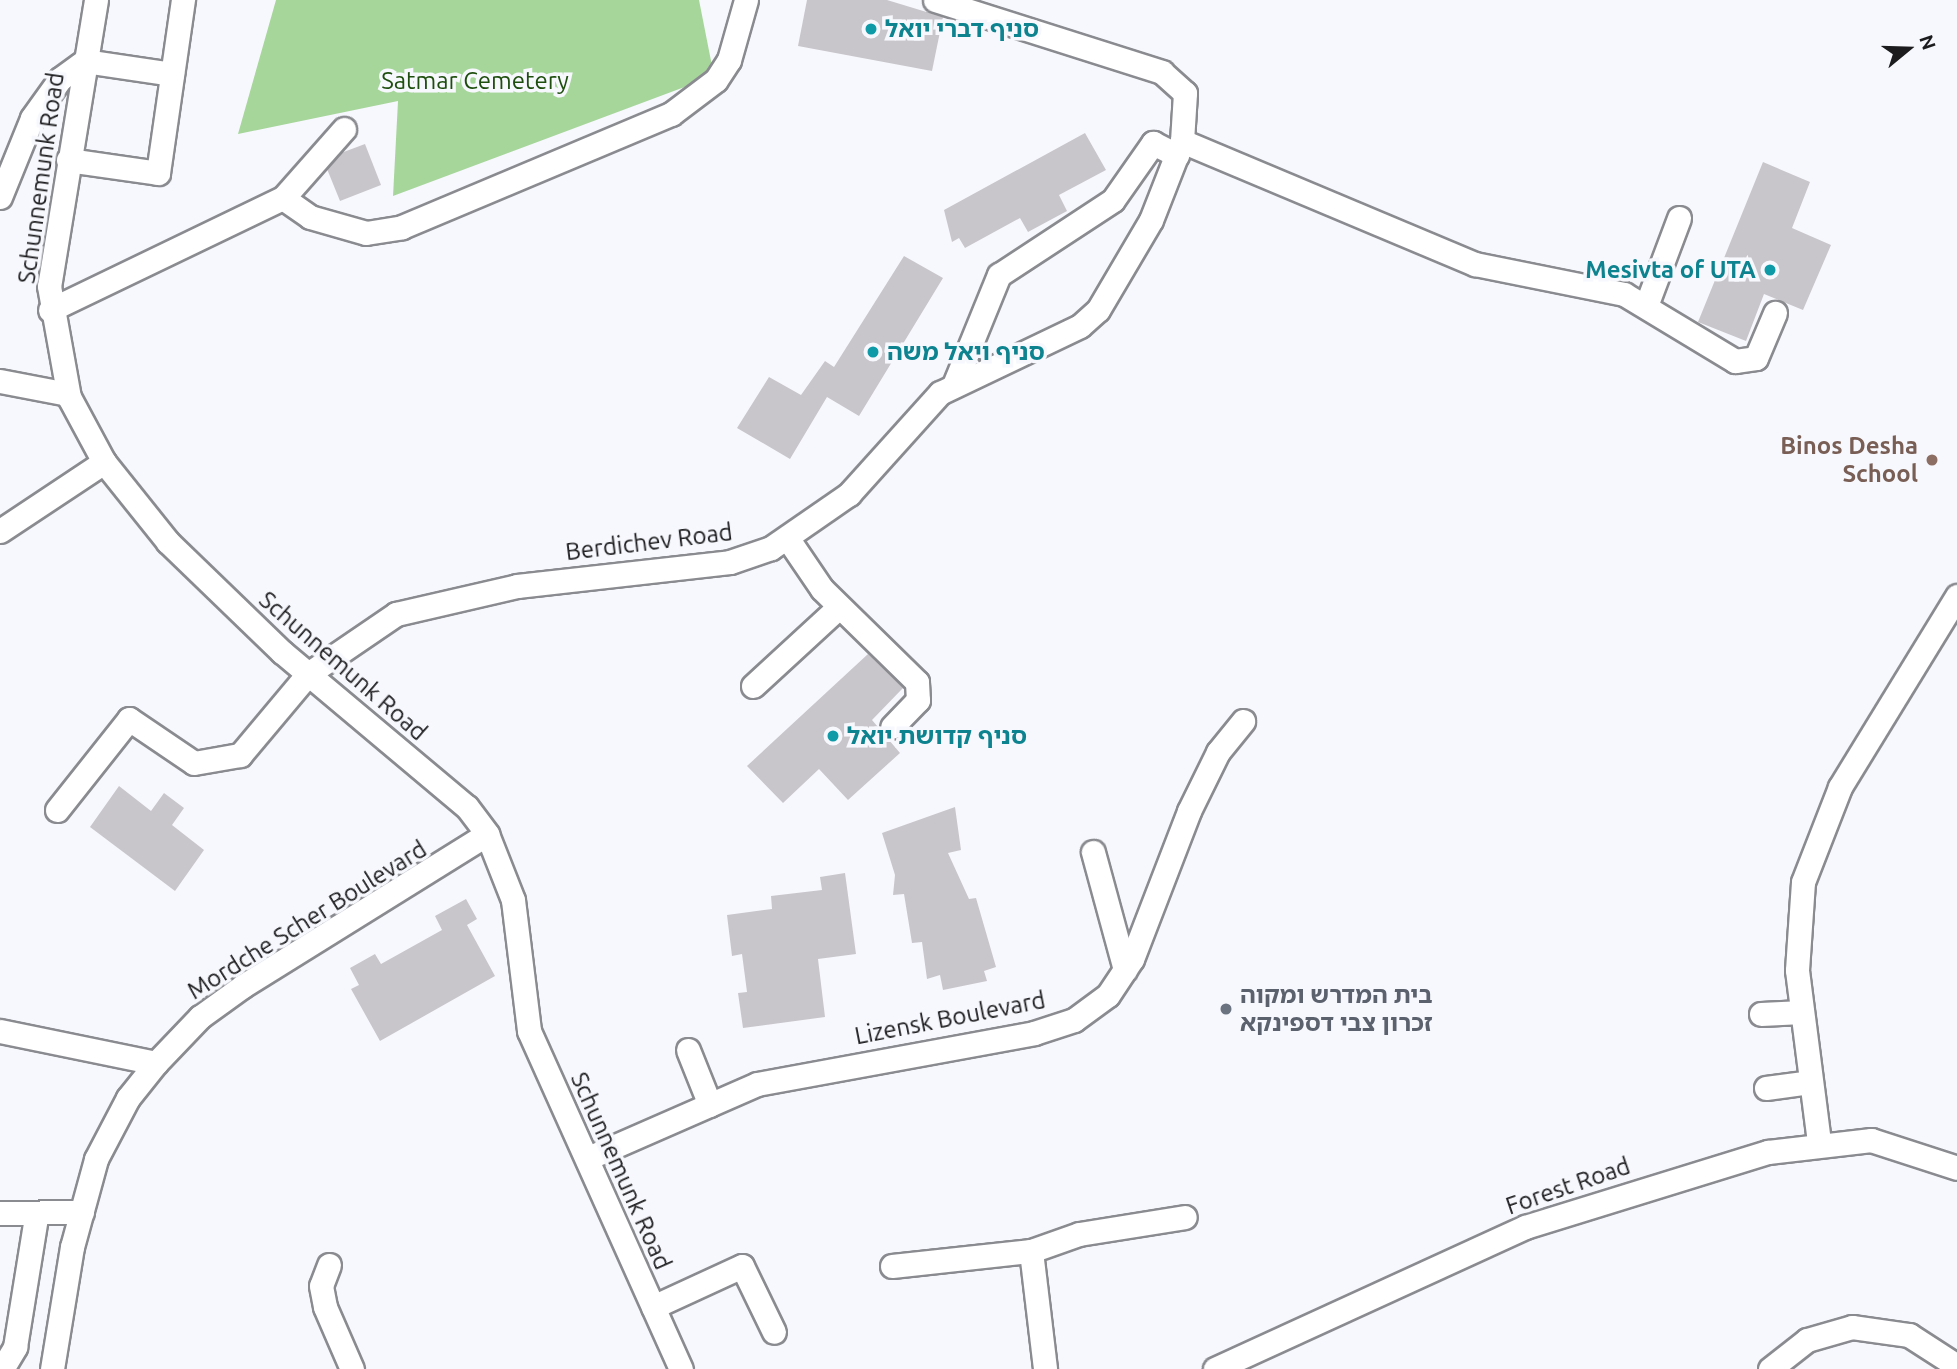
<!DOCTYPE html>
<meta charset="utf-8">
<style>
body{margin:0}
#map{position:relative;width:1957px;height:1369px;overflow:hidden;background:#f7f8fd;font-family:Ubuntu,"Noto Sans Hebrew",sans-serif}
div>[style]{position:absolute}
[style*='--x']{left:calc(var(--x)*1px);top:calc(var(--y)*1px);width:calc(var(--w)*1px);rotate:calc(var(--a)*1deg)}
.green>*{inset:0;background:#a7d69b}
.building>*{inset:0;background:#c8c6cb}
.roads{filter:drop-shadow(2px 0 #8a8b90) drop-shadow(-2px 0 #8a8b90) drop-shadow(0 2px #8a8b90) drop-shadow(0 -2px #8a8b90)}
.minor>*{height:23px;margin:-11.5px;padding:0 11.5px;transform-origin:11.5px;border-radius:11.5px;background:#fff}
.dots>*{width:19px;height:19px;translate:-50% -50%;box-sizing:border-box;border:4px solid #f7f8fd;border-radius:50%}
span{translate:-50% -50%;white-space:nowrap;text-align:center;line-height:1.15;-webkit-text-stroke:7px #f7f8fd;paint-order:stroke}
.culture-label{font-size:24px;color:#0d838f;font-weight:700}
.left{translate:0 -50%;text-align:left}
.right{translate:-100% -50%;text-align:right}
.park-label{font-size:24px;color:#1e4e0e}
.street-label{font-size:24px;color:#1c1c1e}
.education-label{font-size:24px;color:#785e54;font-weight:700}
.worship-label{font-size:24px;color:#5b616d;font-weight:700}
.north{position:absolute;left:1873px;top:14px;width:70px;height:70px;-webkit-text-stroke:5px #f7f8fd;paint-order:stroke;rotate:71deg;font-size:19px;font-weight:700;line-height:28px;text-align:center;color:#1c1c1e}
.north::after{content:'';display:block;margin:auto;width:24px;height:32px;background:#1c1c1e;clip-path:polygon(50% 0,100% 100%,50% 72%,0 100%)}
</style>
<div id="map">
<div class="green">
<i style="clip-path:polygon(276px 0,699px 0,714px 76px,393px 196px,398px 101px,238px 134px)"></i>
</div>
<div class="building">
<i style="clip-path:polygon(807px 0,887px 0,943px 17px,932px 71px,798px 46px)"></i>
<i style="clip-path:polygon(1085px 133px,1106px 170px,1059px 195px,1067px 211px,1028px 232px,1020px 218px,965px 248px,959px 238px,952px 242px,944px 210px)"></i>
<i style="clip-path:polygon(365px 144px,381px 185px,340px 201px,327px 169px,341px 153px)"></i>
<i style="clip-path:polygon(1763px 162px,1810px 182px,1792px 228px,1831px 245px,1803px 310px,1764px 294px,1746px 341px,1698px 322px)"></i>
<i style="clip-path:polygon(904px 256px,943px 278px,859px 416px,827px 397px,790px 459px,737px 428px,769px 377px,801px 395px,825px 361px,834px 367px)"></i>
<i style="clip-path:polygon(868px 654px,903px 688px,872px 720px,900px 753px,848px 800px,819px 769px,783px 803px,747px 766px)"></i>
<i style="clip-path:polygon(119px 786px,151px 811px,164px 793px,184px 808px,172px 825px,204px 850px,175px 891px,90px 827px)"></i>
<i style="clip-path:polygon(955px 807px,961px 850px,948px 853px,969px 899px,976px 898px,996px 967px,984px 971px,987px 981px,943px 990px,940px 975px,927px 979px,922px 942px,912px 943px,904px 894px,893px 895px,895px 875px,882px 833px)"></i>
<i style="clip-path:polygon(845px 873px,856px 954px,818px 959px,825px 1017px,743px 1028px,738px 993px,747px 992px,742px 954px,732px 956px,727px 915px,772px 909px,771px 896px,822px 890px,820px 877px)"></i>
<i style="clip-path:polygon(466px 899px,477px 919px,467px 925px,495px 976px,380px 1041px,351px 989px,359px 985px,350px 968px,375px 954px,381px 964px,442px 930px,435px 916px)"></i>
</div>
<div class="roads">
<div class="minor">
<i style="--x:96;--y:0;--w:290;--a:99.3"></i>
<i style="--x:49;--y:286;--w:113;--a:79.8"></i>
<i style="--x:69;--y:397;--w:74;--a:61.7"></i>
<i style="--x:104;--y:462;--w:102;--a:51.3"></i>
<i style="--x:168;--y:542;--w:158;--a:44"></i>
<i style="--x:282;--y:652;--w:241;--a:40"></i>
<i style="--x:467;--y:807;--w:34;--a:53"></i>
<i style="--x:487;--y:834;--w:71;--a:68.5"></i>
<i style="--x:513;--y:900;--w:132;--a:83"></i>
<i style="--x:529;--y:1031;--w:371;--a:65.8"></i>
<i style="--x:1182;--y:141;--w:318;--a:22.8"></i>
<i style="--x:1475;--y:264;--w:152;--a:11.4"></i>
<i style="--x:1624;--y:294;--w:130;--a:31.1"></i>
<i style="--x:1735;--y:361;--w:21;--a:-8"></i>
<i style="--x:1756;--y:358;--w:49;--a:-67.1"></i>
<i style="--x:68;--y:160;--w:91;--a:8.2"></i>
<i style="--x:158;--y:173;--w:175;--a:-81.8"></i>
<i style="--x:0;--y:197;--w:85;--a:-67.9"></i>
<i style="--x:32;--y:118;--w:48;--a:-54.3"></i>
<i style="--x:60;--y:79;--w:31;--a:-36"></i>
<i style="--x:85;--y:61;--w:88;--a:8.5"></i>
<i style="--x:283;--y:198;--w:92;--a:-48.5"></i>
<i style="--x:1646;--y:306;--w:94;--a:-69.4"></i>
<i style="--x:50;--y:310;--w:259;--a:-25.7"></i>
<i style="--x:283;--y:198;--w:33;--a:35"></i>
<i style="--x:310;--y:217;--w:58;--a:15.9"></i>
<i style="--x:366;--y:233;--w:36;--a:-9"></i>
<i style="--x:402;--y:227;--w:292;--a:-22.8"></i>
<i style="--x:671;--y:114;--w:56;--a:-37.1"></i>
<i style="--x:716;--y:80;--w:24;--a:-57"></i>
<i style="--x:729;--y:60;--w:62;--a:-74.2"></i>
<i style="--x:0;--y:381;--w:69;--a:10.8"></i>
<i style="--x:954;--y:385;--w:119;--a:-67.8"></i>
<i style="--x:999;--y:275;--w:136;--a:-33.3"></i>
<i style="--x:1113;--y:200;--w:70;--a:-54.9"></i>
<i style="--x:1153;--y:143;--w:27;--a:27"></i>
<i style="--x:0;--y:531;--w:125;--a:-33.6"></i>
<i style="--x:788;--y:539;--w:60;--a:55.8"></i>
<i style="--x:822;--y:589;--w:133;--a:44.4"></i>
<i style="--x:917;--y:682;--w:18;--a:87"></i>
<i style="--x:918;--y:700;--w:37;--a:134"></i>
<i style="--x:753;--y:686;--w:117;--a:-42.6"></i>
<i style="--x:57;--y:810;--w:116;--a:-51.6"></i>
<i style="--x:129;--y:719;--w:78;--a:34.1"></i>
<i style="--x:194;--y:763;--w:47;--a:-9.9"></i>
<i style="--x:240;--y:755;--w:106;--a:-50"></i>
<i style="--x:308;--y:674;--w:107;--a:-34.3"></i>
<i style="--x:396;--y:614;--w:124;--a:-13"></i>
<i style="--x:517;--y:586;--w:214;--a:-6.4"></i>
<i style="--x:730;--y:562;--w:43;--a:-18.9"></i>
<i style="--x:771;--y:548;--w:95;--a:-34.7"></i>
<i style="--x:849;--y:494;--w:136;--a:-48"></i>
<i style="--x:940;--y:393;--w:155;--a:-25.6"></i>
<i style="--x:1080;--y:326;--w:24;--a:-42"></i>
<i style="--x:1098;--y:310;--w:104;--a:-59.5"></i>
<i style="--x:1151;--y:220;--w:85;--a:-68.6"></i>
<i style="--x:1182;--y:141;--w:48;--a:-86.4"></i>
<i style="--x:1185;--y:93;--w:31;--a:-138"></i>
<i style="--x:1162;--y:72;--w:238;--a:-162.4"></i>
<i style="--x:1093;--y:852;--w:122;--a:74.8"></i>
<i style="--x:1761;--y:1014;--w:41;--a:-2.8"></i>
<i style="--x:0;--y:1031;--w:159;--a:11.6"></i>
<i style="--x:688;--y:1050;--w:59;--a:68.2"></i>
<i style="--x:1766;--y:1088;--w:44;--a:-7.8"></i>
<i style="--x:1819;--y:1142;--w:173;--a:-97.3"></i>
<i style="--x:1797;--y:970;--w:88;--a:-86.1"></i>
<i style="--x:1803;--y:882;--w:102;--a:-68.7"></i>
<i style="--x:1840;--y:787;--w:224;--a:-58.5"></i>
<i style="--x:588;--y:1158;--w:184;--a:-23.6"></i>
<i style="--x:757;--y:1084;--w:282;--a:-10.4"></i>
<i style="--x:1034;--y:1033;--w:42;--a:-18"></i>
<i style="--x:1074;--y:1020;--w:42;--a:-36.3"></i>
<i style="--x:1108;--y:995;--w:43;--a:-56.3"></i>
<i style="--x:1132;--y:959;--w:159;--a:-68.9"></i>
<i style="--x:1189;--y:811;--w:66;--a:-63.8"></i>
<i style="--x:1218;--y:752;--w:40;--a:-51"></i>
<i style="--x:0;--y:1213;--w:82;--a:-0.7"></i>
<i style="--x:1031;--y:1251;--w:119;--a:83.2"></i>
<i style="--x:329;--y:1265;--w:22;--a:111"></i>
<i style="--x:321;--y:1286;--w:21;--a:79"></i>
<i style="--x:325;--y:1307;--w:68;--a:66.5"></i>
<i style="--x:892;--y:1266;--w:140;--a:-6.2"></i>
<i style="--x:1031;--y:1251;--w:51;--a:-19.5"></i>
<i style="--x:1079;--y:1234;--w:107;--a:-9.1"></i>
<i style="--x:653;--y:1307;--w:98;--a:-24.7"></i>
<i style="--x:742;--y:1266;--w:73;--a:64.1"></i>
<i style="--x:2;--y:1369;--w:26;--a:-59"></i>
<i style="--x:15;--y:1347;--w:132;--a:-80.8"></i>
<i style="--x:52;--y:1369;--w:124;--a:-80.7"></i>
<i style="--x:72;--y:1247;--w:91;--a:-74.7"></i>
<i style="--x:96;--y:1159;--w:69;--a:-62.3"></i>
<i style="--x:128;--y:1098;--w:45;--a:-51.3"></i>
<i style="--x:156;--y:1063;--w:64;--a:-46.3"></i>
<i style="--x:200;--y:1017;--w:53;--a:-35.8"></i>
<i style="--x:243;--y:986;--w:287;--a:-31.9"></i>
<i style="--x:1215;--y:1369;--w:341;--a:-24.6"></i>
<i style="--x:1525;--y:1227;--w:254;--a:-17.2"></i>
<i style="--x:1768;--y:1152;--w:104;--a:-6.6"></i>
<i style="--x:1871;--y:1140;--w:90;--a:18"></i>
<i style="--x:1770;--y:1369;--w:47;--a:-38.1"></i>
<i style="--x:1807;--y:1340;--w:47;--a:-16.1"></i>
<i style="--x:1852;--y:1327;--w:58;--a:8"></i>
<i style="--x:1909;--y:1335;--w:57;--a:32.9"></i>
</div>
</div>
<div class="dots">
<i style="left:871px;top:29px;background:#0f9aa8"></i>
<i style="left:1770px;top:270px;background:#0f9aa8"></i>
<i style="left:873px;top:352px;background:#0f9aa8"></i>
<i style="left:1932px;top:460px;background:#8d6e63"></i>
<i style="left:833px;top:736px;background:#0f9aa8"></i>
<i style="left:1226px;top:1009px;background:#6b7280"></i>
</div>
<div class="culture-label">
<span class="left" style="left:885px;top:29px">סניף דברי יואל</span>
<span class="right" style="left:1756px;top:270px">Mesivta of UTA</span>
<span class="left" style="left:887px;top:352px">סניף ויאל משה</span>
<span class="left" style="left:847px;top:736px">סניף קדושת יואל</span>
</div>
<div class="park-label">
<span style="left:475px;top:81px">Satmar Cemetery</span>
</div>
<div class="street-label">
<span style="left:41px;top:178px;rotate:-82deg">Schunnemunk Road</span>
<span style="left:649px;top:542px;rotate:-7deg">Berdichev Road</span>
<span style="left:343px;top:666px;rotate:41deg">Schunnemunk Road</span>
<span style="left:307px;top:920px;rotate:-32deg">Mordche Scher Boulevard</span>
<span style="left:950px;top:1018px;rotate:-11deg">Lizensk Boulevard</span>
<span style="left:621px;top:1171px;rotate:66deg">Schunnemunk Road</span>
<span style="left:1568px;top:1186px;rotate:-19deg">Forest Road</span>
</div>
<div class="education-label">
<span class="right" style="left:1918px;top:460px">Binos Desha<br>School</span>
</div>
<div class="worship-label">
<span class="left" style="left:1240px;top:1009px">בית המדרש ומקוה<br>זכרון צבי דספינקא</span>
</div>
<div class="north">N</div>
</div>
